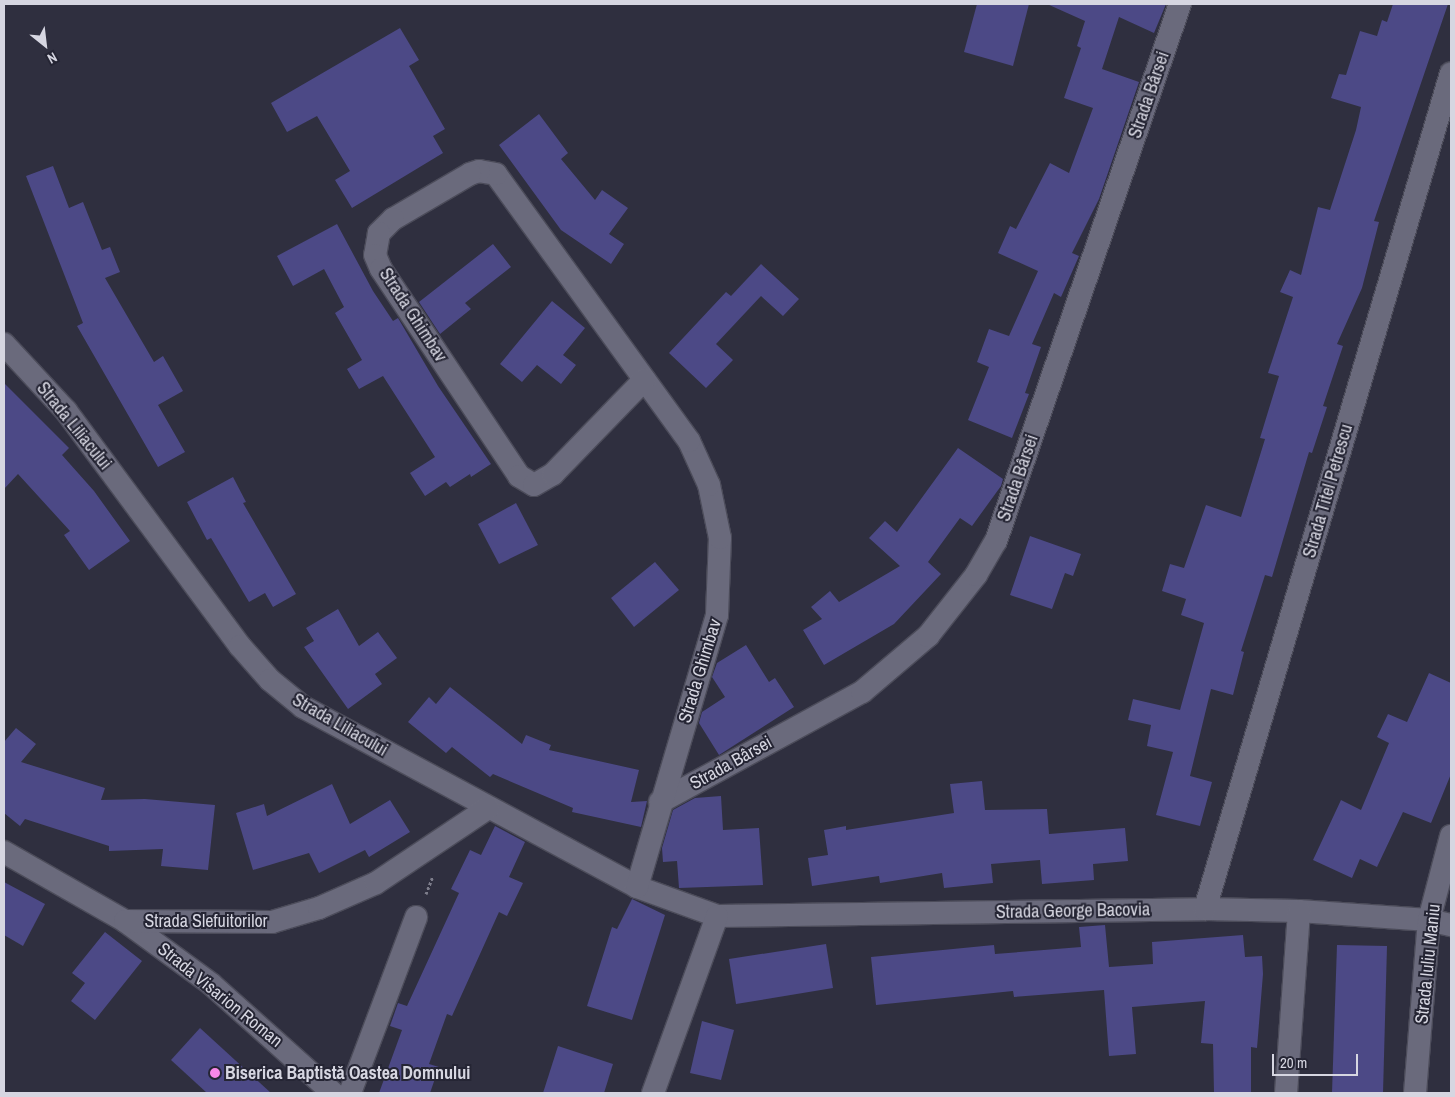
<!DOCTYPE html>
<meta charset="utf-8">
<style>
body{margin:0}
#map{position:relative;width:1455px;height:1097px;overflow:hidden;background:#2f2f3f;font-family:"Archivo Narrow",sans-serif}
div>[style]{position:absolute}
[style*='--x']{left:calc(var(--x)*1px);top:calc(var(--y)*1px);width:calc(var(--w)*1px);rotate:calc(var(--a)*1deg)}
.building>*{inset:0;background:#4c4986}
.path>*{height:3px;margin-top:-1.5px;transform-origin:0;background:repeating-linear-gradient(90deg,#7d7d8b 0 2.5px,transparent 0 5px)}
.roads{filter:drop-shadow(1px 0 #4c4c5a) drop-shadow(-1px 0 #4c4c5a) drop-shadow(0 1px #4c4c5a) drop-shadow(0 -1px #4c4c5a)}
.street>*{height:22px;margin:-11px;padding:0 11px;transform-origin:11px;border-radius:11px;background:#6a6a7c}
.dots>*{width:14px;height:14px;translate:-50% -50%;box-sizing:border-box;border:2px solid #252534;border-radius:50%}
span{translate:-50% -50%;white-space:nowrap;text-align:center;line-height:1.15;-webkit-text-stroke:4px #252534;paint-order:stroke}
.street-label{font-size:18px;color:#d6d6e1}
.poi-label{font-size:18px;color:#d6d6e1;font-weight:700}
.left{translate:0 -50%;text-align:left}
.frame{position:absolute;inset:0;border:5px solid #d6d6e1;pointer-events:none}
.north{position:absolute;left:20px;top:20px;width:50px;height:50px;-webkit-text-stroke:4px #252534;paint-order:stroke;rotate:151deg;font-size:14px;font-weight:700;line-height:20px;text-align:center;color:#d6d6e1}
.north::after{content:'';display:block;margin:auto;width:18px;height:22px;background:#d6d6e1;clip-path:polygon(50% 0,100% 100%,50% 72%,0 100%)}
.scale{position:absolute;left:1272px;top:1054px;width:86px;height:22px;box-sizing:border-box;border:2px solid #d6d6e1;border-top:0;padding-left:6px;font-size:15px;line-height:18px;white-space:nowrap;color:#d6d6e1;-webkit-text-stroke:4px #252534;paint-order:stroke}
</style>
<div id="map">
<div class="building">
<i style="clip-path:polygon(977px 4px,1029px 4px,1013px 66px,964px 52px)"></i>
<i style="clip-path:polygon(1047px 4px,1166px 4px,1154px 33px,1119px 17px,1102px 69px,1139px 82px,1099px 199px,1072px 253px,1079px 256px,1061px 297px,1054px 293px,1032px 344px,1041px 347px,1025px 393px,1029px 394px,1012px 438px,968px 420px,989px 367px,977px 362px,989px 329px,1009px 336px,1038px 271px,998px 253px,1010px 226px,1016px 229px,1050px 163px,1069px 173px,1093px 108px,1064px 98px,1081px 48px,1077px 46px,1085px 21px)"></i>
<i style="clip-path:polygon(1393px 4px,1448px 4px,1374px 221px,1379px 222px,1362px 288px,1337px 344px,1343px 346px,1323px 406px,1327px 407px,1312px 453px,1309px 452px,1272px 577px,1265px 575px,1241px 651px,1244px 652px,1233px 695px,1211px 689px,1190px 776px,1212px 782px,1200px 826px,1156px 815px,1173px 752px,1147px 746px,1151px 725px,1128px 720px,1133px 699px,1180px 710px,1204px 623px,1181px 615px,1186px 599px,1162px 591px,1170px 564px,1184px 568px,1206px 505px,1241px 517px,1265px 439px,1260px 438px,1279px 376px,1268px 373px,1293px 297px,1280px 292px,1290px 270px,1301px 275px,1318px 207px,1330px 210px,1356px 130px,1361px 107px,1331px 98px,1339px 74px,1346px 75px,1360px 31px,1377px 36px,1382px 20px,1387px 22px)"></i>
<i style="clip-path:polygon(400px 28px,419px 60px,409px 66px,445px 129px,433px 136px,443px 153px,352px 208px,335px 180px,350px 171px,317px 116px,287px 132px,271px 103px)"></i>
<i style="clip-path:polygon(539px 114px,568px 153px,561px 159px,595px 200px,602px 190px,628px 208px,609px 234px,624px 244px,611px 264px,561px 230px,499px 145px)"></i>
<i style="clip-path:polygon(53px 166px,69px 208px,83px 202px,102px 250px,110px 247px,120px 272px,105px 278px,154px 362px,163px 356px,183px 391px,158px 405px,185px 452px,158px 467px,77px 326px,83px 323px,26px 176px)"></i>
<i style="clip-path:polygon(337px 224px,373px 291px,393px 321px,398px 318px,438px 386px,491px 464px,471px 477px,470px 474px,450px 487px,446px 482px,425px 496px,410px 473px,435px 457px,383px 376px,359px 389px,347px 369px,362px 360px,335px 313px,344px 307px,324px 269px,293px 286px,277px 256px)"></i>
<i style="clip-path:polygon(493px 244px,511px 267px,465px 303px,471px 309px,440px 334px,419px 302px)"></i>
<i style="clip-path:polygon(761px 264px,799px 299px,783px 316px,761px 296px,716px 344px,733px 360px,706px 388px,669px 353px,726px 292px,731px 296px)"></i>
<i style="clip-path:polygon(552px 301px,585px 328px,563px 355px,576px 365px,561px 384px,537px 365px,522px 382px,500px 364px)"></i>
<i style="clip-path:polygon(4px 383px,69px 448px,62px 455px,94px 491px,130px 541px,89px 570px,64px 535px,70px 531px,18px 474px,4px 489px)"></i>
<i style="clip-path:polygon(958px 448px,1003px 479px,1001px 486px,972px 526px,960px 518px,928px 562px,941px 574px,894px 624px,824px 665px,803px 630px,822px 619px,811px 607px,830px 591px,839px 602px,900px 566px,869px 538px,885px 521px,897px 532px)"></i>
<i style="clip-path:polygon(233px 477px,246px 502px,243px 503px,296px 594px,273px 607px,265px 593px,249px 602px,211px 538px,207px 540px,187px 502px)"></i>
<i style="clip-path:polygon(516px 503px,538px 545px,499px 564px,478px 524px)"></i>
<i style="clip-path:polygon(1030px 536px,1081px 554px,1073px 576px,1065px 573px,1052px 609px,1010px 595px)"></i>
<i style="clip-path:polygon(655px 562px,679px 590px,634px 627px,611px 598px)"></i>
<i style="clip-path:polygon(338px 609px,359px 646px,378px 632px,397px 658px,375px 674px,382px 684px,348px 709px,304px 647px,314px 641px,306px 628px)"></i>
<i style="clip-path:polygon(746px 645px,769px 682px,775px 678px,794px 707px,719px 755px,699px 723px,702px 712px,725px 697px,712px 677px,717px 663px)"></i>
<i style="clip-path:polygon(1429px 673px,1451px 683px,1451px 774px,1431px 823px,1403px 812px,1377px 867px,1360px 859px,1352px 878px,1313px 860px,1341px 800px,1361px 810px,1389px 743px,1377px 737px,1388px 714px,1407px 722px)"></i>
<i style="clip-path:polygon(450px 687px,522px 744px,526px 735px,551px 745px,549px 750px,639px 770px,631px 802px,647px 801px,641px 827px,572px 812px,573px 808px,493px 774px,490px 777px,452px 747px,446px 753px,408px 722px,429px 697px,436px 704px)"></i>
<i style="clip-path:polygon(16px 728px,36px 744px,21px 762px,105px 788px,101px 800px,145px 799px,215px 805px,208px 870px,161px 866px,163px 849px,109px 851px,109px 846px,25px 819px,20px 826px,4px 813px,4px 742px)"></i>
<i style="clip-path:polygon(982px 781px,985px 810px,1047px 809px,1049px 834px,1125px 828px,1128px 861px,1093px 864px,1094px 880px,1042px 884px,1040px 860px,991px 864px,993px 883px,944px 888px,942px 873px,880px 883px,879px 876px,812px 886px,808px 858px,828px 855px,824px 830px,846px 826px,846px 830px,954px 813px,950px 784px)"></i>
<i style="clip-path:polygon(332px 784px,350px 824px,390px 800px,410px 832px,369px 857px,365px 850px,319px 873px,309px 853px,253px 870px,236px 813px,264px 804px,267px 816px)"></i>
<i style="clip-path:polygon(721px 796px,723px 830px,759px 828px,763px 885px,679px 888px,677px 861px,663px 862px,662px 848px,673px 810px,695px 798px)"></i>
<i style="clip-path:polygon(495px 826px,525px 842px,509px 877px,523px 883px,507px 916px,499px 912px,452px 1016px,447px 1014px,429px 1064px,439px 1067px,430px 1093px,379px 1093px,402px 1030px,390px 1026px,398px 1003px,407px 1006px,459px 893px,451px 889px,470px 850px,481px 855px)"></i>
<i style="clip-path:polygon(4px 882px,45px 904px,23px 946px,4px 935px)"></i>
<i style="clip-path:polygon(632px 899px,665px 915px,632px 1020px,587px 1006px,612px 927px,617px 929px)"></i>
<i style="clip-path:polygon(1105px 925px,1109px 967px,1153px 964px,1152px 942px,1243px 935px,1245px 957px,1262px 956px,1263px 974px,1257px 1048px,1251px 1047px,1251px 1093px,1214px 1093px,1213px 1044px,1201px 1043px,1205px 1001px,1132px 1007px,1136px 1054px,1109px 1056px,1104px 990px,1014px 997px,1013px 991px,876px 1005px,871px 957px,994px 945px,995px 954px,1081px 947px,1079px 927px)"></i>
<i style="clip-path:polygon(105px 932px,142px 961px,95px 1020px,71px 1001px,85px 983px,72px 973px)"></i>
<i style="clip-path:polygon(826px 944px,833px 988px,736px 1004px,729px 959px)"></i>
<i style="clip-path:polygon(1337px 945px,1387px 946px,1383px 1093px,1332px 1093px)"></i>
<i style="clip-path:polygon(702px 1021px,734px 1030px,721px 1080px,690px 1073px)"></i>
<i style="clip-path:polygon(200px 1028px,271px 1093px,207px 1093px,171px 1060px)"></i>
<i style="clip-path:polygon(558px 1046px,613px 1064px,604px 1093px,543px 1093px)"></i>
</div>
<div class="path">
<i style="--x:426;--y:894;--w:19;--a:-69"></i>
</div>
<div class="roads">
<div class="street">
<i style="--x:4;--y:344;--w:91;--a:47.2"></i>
<i style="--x:66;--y:411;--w:292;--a:53.5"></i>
<i style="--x:240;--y:646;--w:45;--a:48.6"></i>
<i style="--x:270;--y:680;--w:43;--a:39.3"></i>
<i style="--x:303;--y:707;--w:379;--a:28.3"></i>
<i style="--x:637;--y:887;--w:85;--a:19.9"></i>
<i style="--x:717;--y:916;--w:488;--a:-0.8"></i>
<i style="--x:1205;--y:909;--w:94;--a:1.2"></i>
<i style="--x:1299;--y:911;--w:130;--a:4"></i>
<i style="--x:1429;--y:920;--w:23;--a:13"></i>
<i style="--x:660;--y:802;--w:230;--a:-28.6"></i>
<i style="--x:862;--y:692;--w:87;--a:-40.3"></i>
<i style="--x:928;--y:636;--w:78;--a:-51.8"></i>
<i style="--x:976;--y:575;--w:39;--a:-60"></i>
<i style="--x:996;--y:541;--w:568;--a:-71.09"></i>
<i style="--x:4;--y:852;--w:139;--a:29.7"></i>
<i style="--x:125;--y:921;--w:107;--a:36.2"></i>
<i style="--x:211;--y:984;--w:164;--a:41.8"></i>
<i style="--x:637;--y:887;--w:284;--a:-73.6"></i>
<i style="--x:717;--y:615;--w:77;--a:-87.8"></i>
<i style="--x:720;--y:538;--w:54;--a:-101.7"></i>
<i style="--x:709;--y:485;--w:48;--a:-114.4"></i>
<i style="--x:689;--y:441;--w:329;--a:-125.9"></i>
<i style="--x:496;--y:174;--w:17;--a:-170"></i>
<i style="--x:479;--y:171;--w:9;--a:162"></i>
<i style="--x:470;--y:174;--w:89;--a:149.7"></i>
<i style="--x:393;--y:219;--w:20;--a:135"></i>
<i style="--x:379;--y:233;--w:22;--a:100"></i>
<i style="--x:375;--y:255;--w:15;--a:67"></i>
<i style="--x:381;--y:269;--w:249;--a:56.3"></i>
<i style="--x:519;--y:476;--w:17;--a:31"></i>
<i style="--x:534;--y:485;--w:22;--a:-30"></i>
<i style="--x:553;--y:474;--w:131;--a:-45.9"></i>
<i style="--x:1205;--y:909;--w:871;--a:-73.6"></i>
<i style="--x:125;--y:921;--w:147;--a:0.4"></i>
<i style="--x:272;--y:922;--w:49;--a:-16.6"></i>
<i style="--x:319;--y:908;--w:62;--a:-23.7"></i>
<i style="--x:376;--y:883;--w:135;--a:-33.8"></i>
<i style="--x:350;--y:1093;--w:188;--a:-69.4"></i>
<i style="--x:653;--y:1093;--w:188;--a:-70.1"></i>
<i style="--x:1286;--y:1093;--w:182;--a:-85.9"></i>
<i style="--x:1415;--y:1093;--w:174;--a:-85.4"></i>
<i style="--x:1429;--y:920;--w:87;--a:-75.3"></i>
</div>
</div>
<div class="dots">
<i style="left:215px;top:1073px;background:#f987e9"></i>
</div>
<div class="street-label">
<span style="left:1149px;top:95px;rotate:-71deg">Strada Bârsei</span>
<span style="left:413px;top:315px;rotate:57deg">Strada Ghimbav</span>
<span style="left:74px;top:426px;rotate:51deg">Strada Liliacului</span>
<span style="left:1018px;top:478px;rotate:-71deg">Strada Bârsei</span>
<span style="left:1328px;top:491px;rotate:-74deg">Strada Titel Petrescu</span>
<span style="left:700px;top:671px;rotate:-73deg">Strada Ghimbav</span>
<span style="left:340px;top:725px;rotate:30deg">Strada Liliacului</span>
<span style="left:731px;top:763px;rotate:-29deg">Strada Bârsei</span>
<span style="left:1073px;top:911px;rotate:-1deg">Strada George Bacovia</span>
<span style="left:206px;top:921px">Strada Slefuitorilor</span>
<span style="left:1428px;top:964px;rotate:-84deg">Strada Iuliu Maniu</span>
<span style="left:220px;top:995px;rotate:39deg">Strada Visarion Roman</span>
</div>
<div class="poi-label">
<span class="left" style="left:225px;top:1073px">Biserica Baptistă Oastea Domnului</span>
</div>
<div class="frame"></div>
<div class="north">N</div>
<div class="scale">20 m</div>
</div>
